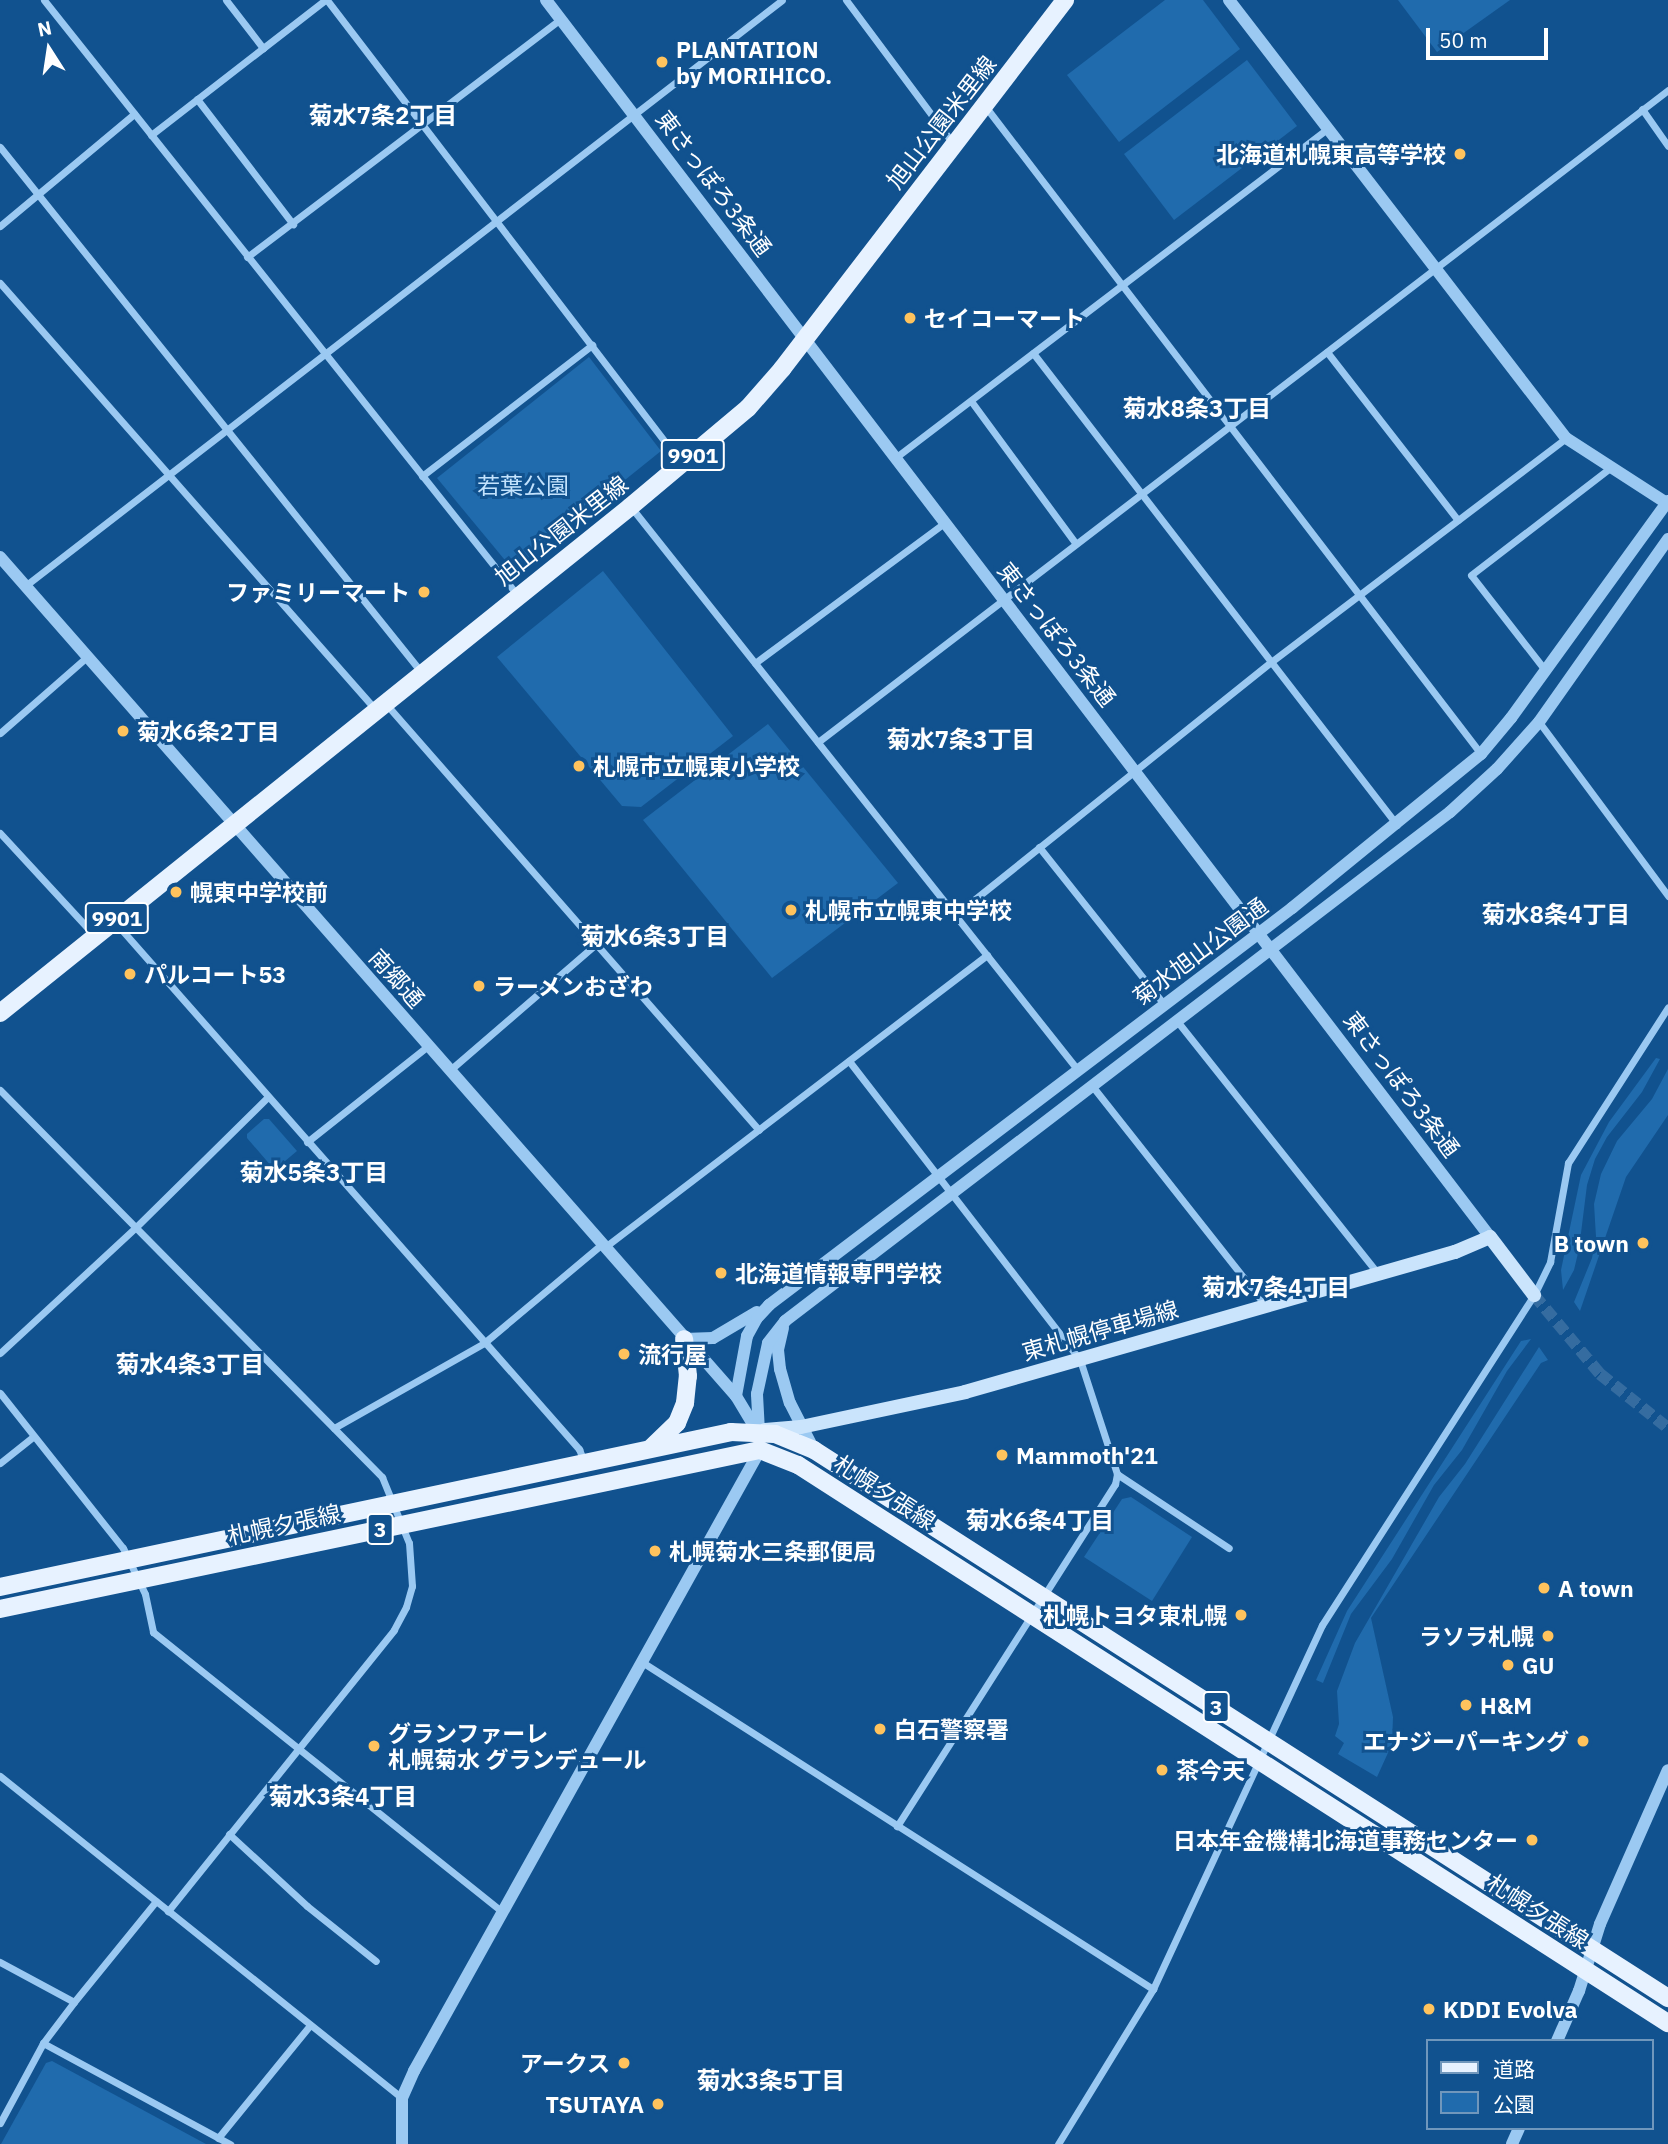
<!DOCTYPE html>
<meta charset="utf-8">
<style>
body{margin:0}
#map{position:relative;width:1668px;height:2144px;overflow:hidden;background:#11528f;font-family:"IBM Plex Sans","Noto Sans JP",sans-serif}
div>[style]{position:absolute}
[style*='--x']{left:calc(var(--x)*1px);top:calc(var(--y)*1px);width:calc(var(--w)*1px);rotate:calc(var(--a)*1deg)}
.green>*{inset:0;background:#206bad}
.tertiary-tunnel>*{height:12px;margin-top:-6px;transform-origin:0;background:repeating-linear-gradient(90deg,#356ca0 0 12px,transparent 0 18px)}
.minor>*{height:7px;margin:-3.5px;padding:0 3.5px;transform-origin:3.5px;border-radius:3.5px;background:#9bc9f2}
.tertiary>*{height:12px;margin:-6px;padding:0 6px;transform-origin:6px;border-radius:6px;background:#9bc9f2}
.secondary>*{height:14px;margin:-7px;padding:0 7px;transform-origin:7px;border-radius:7px;background:#cae4fc}
.primary>*{height:18px;margin:-9px;padding:0 9px;transform-origin:9px;border-radius:9px;background:#e7f2ff}
.dots>*{width:19px;height:19px;translate:-50% -50%;box-sizing:border-box;border:4px solid #11528f;border-radius:50%}
span{translate:-50% -50%;white-space:nowrap;text-align:center;line-height:1.15;-webkit-text-stroke:6px #11528f;paint-order:stroke}
.shield-label span{padding:2px 5px;background:#11528f;border:2px solid;border-radius:5px;-webkit-text-stroke-width:0}
.shield-label{font-size:21px;color:#fff;font-weight:700}
.poi-label{font-size:23px;color:#fff;font-weight:700}
.left{translate:0 -50%;text-align:left}
.right{translate:-100% -50%;text-align:right}
.street-label{font-size:23px;color:#fff}
.park-label{font-size:23px;color:#c3e2fd}
.neighbourhood-label{font-size:24px;color:#fff;font-weight:700}
.legend{position:absolute;left:1426px;top:2039px;width:228px;height:91px;box-sizing:border-box;background:#11528f;border:2px solid #7097bc;margin:0;padding:9px 12px;list-style:none;font-size:21px;color:#fff}
.legend li{display:flex;align-items:center;gap:14px;height:35px}
.legend b{width:35px;border:2px solid #7097bc}
.north{position:absolute;left:14px;top:14px;width:70px;height:70px;-webkit-text-stroke:5px #11528f;paint-order:stroke;rotate:348deg;font-size:19px;font-weight:700;line-height:28px;text-align:center;color:#fff}
.north::after{content:'';display:block;margin:auto;width:24px;height:32px;background:#fff;clip-path:polygon(50% 0,100% 100%,50% 72%,0 100%)}
.scale{position:absolute;left:1426px;top:28px;width:122px;height:32px;box-sizing:border-box;border:4px solid #fff;border-top:0;padding-left:9px;font-size:21px;line-height:24px;white-space:nowrap;color:#fff;-webkit-text-stroke:5px #11528f;paint-order:stroke}
</style>
<div id="map">
<div class="green">
<i style="clip-path:polygon(1165px 0,1203px 0,1240px 49px,1119px 142px,1067px 75px)"></i>
<i style="clip-path:polygon(1398px 0,1510px 0,1437px 52px)"></i>
<i style="clip-path:polygon(1247px 60px,1297px 126px,1174px 220px,1124px 154px)"></i>
<i style="clip-path:polygon(589px 357px,661px 451px,513px 570px,437px 478px)"></i>
<i style="clip-path:polygon(603px 571px,733px 736px,641px 807px,622px 806px,497px 657px)"></i>
<i style="clip-path:polygon(768px 724px,898px 883px,772px 978px,643px 820px)"></i>
<i style="clip-path:polygon(1656px 1058px,1660px 1059px,1642px 1092px,1607px 1137px,1595px 1159px,1587px 1185px,1579px 1249px,1574px 1270px,1563px 1290px,1561px 1270px,1581px 1175px,1609px 1122px)"></i>
<i style="clip-path:polygon(1668px 1069px,1668px 1115px,1626px 1177px,1580px 1311px,1574px 1302px,1592px 1258px,1596px 1237px,1594px 1204px,1601px 1174px,1617px 1141px,1652px 1099px)"></i>
<i style="clip-path:polygon(264px 1119px,269px 1119px,297px 1151px,278px 1167px,272px 1167px,247px 1138px,247px 1134px)"></i>
<i style="clip-path:polygon(1531px 1339px,1507px 1371px,1462px 1450px,1434px 1485px,1392px 1559px,1351px 1614px,1323px 1683px,1316px 1680px,1347px 1611px,1521px 1341px)"></i>
<i style="clip-path:polygon(1539px 1347px,1548px 1360px,1541px 1363px,1371px 1618px,1393px 1717px,1392px 1744px,1377px 1777px,1338px 1754px,1344px 1743px,1335px 1736px,1339px 1724px,1337px 1691px,1355px 1643px,1439px 1497px,1465px 1464px)"></i>
<i style="clip-path:polygon(1131px 1497px,1192px 1537px,1152px 1601px,1084px 1557px,1122px 1499px)"></i>
<i style="clip-path:polygon(52px 2061px,206px 2144px,1px 2144px,46px 2063px)"></i>
</div>
<div class="tertiary-tunnel">
<i style="--x:1534;--y:1295;--w:103;--a:50.1"></i>
<i style="--x:1600;--y:1374;--w:87;--a:38.5"></i>
</div>
<div class="minor">
<i style="--x:44;--y:0;--w:762;--a:51.5"></i>
<i style="--x:226;--y:0;--w:61;--a:52.4"></i>
<i style="--x:327;--y:0;--w:584;--a:52.58"></i>
<i style="--x:846;--y:0;--w:181;--a:53.3"></i>
<i style="--x:197;--y:99;--w:158;--a:52.5"></i>
<i style="--x:985;--y:106;--w:816;--a:52.57"></i>
<i style="--x:1642;--y:109;--w:45;--a:54.9"></i>
<i style="--x:151;--y:135;--w:220;--a:-37.8"></i>
<i style="--x:0;--y:147;--w:674;--a:51.26"></i>
<i style="--x:0;--y:226;--w:175;--a:-39.9"></i>
<i style="--x:247;--y:257;--w:394;--a:-37.2"></i>
<i style="--x:0;--y:283;--w:568;--a:48.64"></i>
<i style="--x:1327;--y:352;--w:213;--a:52.1"></i>
<i style="--x:1033;--y:353;--w:596;--a:52.36"></i>
<i style="--x:971;--y:401;--w:177;--a:53.7"></i>
<i style="--x:895;--y:458;--w:543;--a:-37.29"></i>
<i style="--x:422;--y:476;--w:215;--a:-37.6"></i>
<i style="--x:631;--y:507;--w:521;--a:51.55"></i>
<i style="--x:25;--y:586;--w:957;--a:-37.74"></i>
<i style="--x:755;--y:663;--w:235;--a:-36.5"></i>
<i style="--x:1545;--y:670;--w:120;--a:-127.9"></i>
<i style="--x:1471;--y:575;--w:177;--a:-37.6"></i>
<i style="--x:386;--y:704;--w:566;--a:48.8"></i>
<i style="--x:1539;--y:722;--w:217;--a:53.4"></i>
<i style="--x:0;--y:733;--w:117;--a:-41.2"></i>
<i style="--x:818;--y:742;--w:1071;--a:-37.49"></i>
<i style="--x:0;--y:833;--w:140;--a:47.3"></i>
<i style="--x:1039;--y:847;--w:201;--a:51.5"></i>
<i style="--x:114;--y:921;--w:704;--a:48.63"></i>
<i style="--x:579;--y:1449;--w:14;--a:69"></i>
<i style="--x:1177;--y:1021;--w:323;--a:51.5"></i>
<i style="--x:849;--y:1061;--w:378;--a:52.3"></i>
<i style="--x:1080;--y:1360;--w:120;--a:72"></i>
<i style="--x:1117;--y:1474;--w:10;--a:101"></i>
<i style="--x:1115;--y:1484;--w:406;--a:122.5"></i>
<i style="--x:1077;--y:1069;--w:196;--a:-128.4"></i>
<i style="--x:955;--y:915;--w:405;--a:-38.7"></i>
<i style="--x:1271;--y:662;--w:370;--a:-37.2"></i>
<i style="--x:450;--y:1070;--w:193;--a:-40.8"></i>
<i style="--x:1093;--y:1087;--w:279;--a:51.7"></i>
<i style="--x:0;--y:1090;--w:544;--a:45.37"></i>
<i style="--x:382;--y:1477;--w:71;--a:67.8"></i>
<i style="--x:409;--y:1543;--w:43;--a:86"></i>
<i style="--x:412;--y:1586;--w:22;--a:106"></i>
<i style="--x:406;--y:1607;--w:26;--a:118"></i>
<i style="--x:394;--y:1630;--w:361;--a:128.8"></i>
<i style="--x:307;--y:1142;--w:156;--a:-38.5"></i>
<i style="--x:605;--y:1247;--w:481;--a:-37.4"></i>
<i style="--x:0;--y:1353;--w:185;--a:-42.8"></i>
<i style="--x:136;--y:1227;--w:185;--a:-44.6"></i>
<i style="--x:0;--y:1393;--w:198;--a:51.6"></i>
<i style="--x:123;--y:1548;--w:51;--a:64.4"></i>
<i style="--x:145;--y:1594;--w:39;--a:78"></i>
<i style="--x:153;--y:1632;--w:448;--a:38.7"></i>
<i style="--x:334;--y:1428;--w:172;--a:-29.5"></i>
<i style="--x:484;--y:1343;--w:154;--a:-40"></i>
<i style="--x:0;--y:1463;--w:43;--a:-38.5"></i>
<i style="--x:1117;--y:1474;--w:134;--a:33.5"></i>
<i style="--x:642;--y:1662;--w:607;--a:32.62"></i>
<i style="--x:0;--y:1776;--w:515;--a:38.69"></i>
<i style="--x:229;--y:1834;--w:106;--a:42.7"></i>
<i style="--x:307;--y:1906;--w:88;--a:38.6"></i>
<i style="--x:0;--y:1962;--w:84;--a:28.4"></i>
<i style="--x:74;--y:2002;--w:130;--a:-50.9"></i>
<i style="--x:43;--y:2043;--w:213;--a:28.4"></i>
<i style="--x:0;--y:2123;--w:91;--a:-61.7"></i>
<i style="--x:43;--y:2043;--w:51;--a:-52.9"></i>
<i style="--x:218;--y:2138;--w:146;--a:-50.8"></i>
<i style="--x:1058;--y:2144;--w:182;--a:-58.5"></i>
<i style="--x:1153;--y:1989;--w:401;--a:-65.1"></i>
<i style="--x:1322;--y:1625;--w:392;--a:-57.3"></i>
<i style="--x:1534;--y:1295;--w:37;--a:-64"></i>
<i style="--x:1550;--y:1262;--w:101;--a:-79.7"></i>
<i style="--x:1568;--y:1163;--w:185;--a:-57.3"></i>
</div>
<div class="tertiary">
<i style="--x:546;--y:0;--w:1556;--a:52.65"></i>
<i style="--x:1229;--y:0;--w:553;--a:52.43"></i>
<i style="--x:1566;--y:438;--w:121;--a:32.9"></i>
<i style="--x:0;--y:557;--w:1116;--a:48.74"></i>
<i style="--x:736;--y:1396;--w:39;--a:59"></i>
<i style="--x:783;--y:1328;--w:23;--a:103"></i>
<i style="--x:778;--y:1350;--w:19;--a:84"></i>
<i style="--x:780;--y:1369;--w:35;--a:74"></i>
<i style="--x:790;--y:1403;--w:53;--a:62.9"></i>
<i style="--x:684;--y:1339;--w:29;--a:-2"></i>
<i style="--x:713;--y:1338;--w:51;--a:-30.6"></i>
<i style="--x:736;--y:1396;--w:61;--a:-79.6"></i>
<i style="--x:747;--y:1336;--w:21;--a:-61"></i>
<i style="--x:757;--y:1318;--w:18;--a:-47"></i>
<i style="--x:769;--y:1305;--w:657;--a:-37.2"></i>
<i style="--x:1292;--y:908;--w:244;--a:-39.2"></i>
<i style="--x:1481;--y:754;--w:47;--a:-50.2"></i>
<i style="--x:1511;--y:718;--w:268;--a:-54.1"></i>
<i style="--x:1557;--y:2041;--w:55;--a:-66.3"></i>
<i style="--x:1579;--y:1991;--w:70;--a:-72.6"></i>
<i style="--x:1600;--y:1924;--w:168;--a:-66.2"></i>
<i style="--x:402;--y:2144;--w:46;--a:-90"></i>
<i style="--x:402;--y:2098;--w:30;--a:-66"></i>
<i style="--x:414;--y:2071;--w:711;--a:-60.87"></i>
<i style="--x:760;--y:1450;--w:56;--a:-93.1"></i>
<i style="--x:757;--y:1394;--w:52;--a:-77.8"></i>
<i style="--x:768;--y:1343;--w:28;--a:-52"></i>
<i style="--x:785;--y:1321;--w:837;--a:-37.43"></i>
<i style="--x:1450;--y:812;--w:64;--a:-42.5"></i>
<i style="--x:1497;--y:769;--w:63;--a:-48.2"></i>
<i style="--x:1539;--y:722;--w:224;--a:-54.8"></i>
<i style="--x:1512;--y:2144;--w:17;--a:-66"></i>
</div>
<div class="secondary">
<i style="--x:765;--y:1430;--w:36;--a:-5"></i>
<i style="--x:801;--y:1427;--w:168;--a:-12"></i>
<i style="--x:965;--y:1392;--w:510;--a:-15.95"></i>
<i style="--x:1455;--y:1252;--w:38;--a:-23"></i>
<i style="--x:1490;--y:1237;--w:73;--a:52.8"></i>
</div>
<div class="primary">
<i style="--x:0;--y:1013;--w:808;--a:-38.77"></i>
<i style="--x:630;--y:507;--w:154;--a:-40"></i>
<i style="--x:748;--y:408;--w:52;--a:-48.9"></i>
<i style="--x:782;--y:369;--w:465;--a:-52.5"></i>
<i style="--x:651;--y:1448;--w:36;--a:-44"></i>
<i style="--x:677;--y:1423;--w:22;--a:-68"></i>
<i style="--x:685;--y:1403;--w:27;--a:-84"></i>
<i style="--x:688;--y:1376;--w:37;--a:-96"></i>
<i style="--x:0;--y:1587;--w:747;--a:-11.97"></i>
<i style="--x:731;--y:1432;--w:44;--a:2.6"></i>
<i style="--x:775;--y:1434;--w:42;--a:22.3"></i>
<i style="--x:814;--y:1450;--w:1015;--a:32.69"></i>
<i style="--x:0;--y:1609;--w:776;--a:-11.82"></i>
<i style="--x:760;--y:1450;--w:41;--a:21.5"></i>
<i style="--x:798;--y:1465;--w:1034;--a:32.68"></i>
</div>
<div class="dots">
<i style="left:662px;top:62px;background:#ffc35d"></i>
<i style="left:1460px;top:154px;background:#ffc35d"></i>
<i style="left:910px;top:318px;background:#ffc35d"></i>
<i style="left:424px;top:592px;background:#ffc35d"></i>
<i style="left:123px;top:731px;background:#ffc35d"></i>
<i style="left:579px;top:766px;background:#ffc35d"></i>
<i style="left:176px;top:892px;background:#ffc35d"></i>
<i style="left:791px;top:910px;background:#ffc35d"></i>
<i style="left:130px;top:974px;background:#ffc35d"></i>
<i style="left:479px;top:986px;background:#ffc35d"></i>
<i style="left:1643px;top:1243px;background:#ffc35d"></i>
<i style="left:721px;top:1273px;background:#ffc35d"></i>
<i style="left:624px;top:1354px;background:#ffc35d"></i>
<i style="left:1002px;top:1455px;background:#ffc35d"></i>
<i style="left:655px;top:1551px;background:#ffc35d"></i>
<i style="left:1544px;top:1588px;background:#ffc35d"></i>
<i style="left:1241px;top:1615px;background:#ffc35d"></i>
<i style="left:1548px;top:1636px;background:#ffc35d"></i>
<i style="left:1508px;top:1665px;background:#ffc35d"></i>
<i style="left:1466px;top:1705px;background:#ffc35d"></i>
<i style="left:880px;top:1729px;background:#ffc35d"></i>
<i style="left:1583px;top:1741px;background:#ffc35d"></i>
<i style="left:374px;top:1746px;background:#ffc35d"></i>
<i style="left:1162px;top:1770px;background:#ffc35d"></i>
<i style="left:1532px;top:1840px;background:#ffc35d"></i>
<i style="left:1429px;top:2009px;background:#ffc35d"></i>
<i style="left:624px;top:2063px;background:#ffc35d"></i>
<i style="left:658px;top:2104px;background:#ffc35d"></i>
</div>
<div class="shield-label">
<span style="left:693px;top:455px">9901</span>
<span style="left:117px;top:918px">9901</span>
<span style="left:380px;top:1529px">3</span>
<span style="left:1216px;top:1707px">3</span>
</div>
<div class="poi-label">
<span class="left" style="left:676px;top:62px">PLANTATION<br>by MORIHICO.</span>
<span class="right" style="left:1446px;top:154px">北海道札幌東高等学校</span>
<span class="left" style="left:924px;top:318px">セイコーマート</span>
<span class="right" style="left:410px;top:592px">ファミリーマート</span>
<span class="left" style="left:137px;top:731px">菊水6条2丁目</span>
<span class="left" style="left:593px;top:766px">札幌市立幌東小学校</span>
<span class="left" style="left:190px;top:892px">幌東中学校前</span>
<span class="left" style="left:805px;top:910px">札幌市立幌東中学校</span>
<span class="left" style="left:144px;top:974px">パルコート53</span>
<span class="left" style="left:493px;top:986px">ラーメンおざわ</span>
<span class="right" style="left:1629px;top:1243px">B town</span>
<span class="left" style="left:735px;top:1273px">北海道情報専門学校</span>
<span class="left" style="left:638px;top:1354px">流行屋</span>
<span class="left" style="left:1016px;top:1455px">Mammoth'21</span>
<span class="left" style="left:669px;top:1551px">札幌菊水三条郵便局</span>
<span class="left" style="left:1558px;top:1588px">A town</span>
<span class="right" style="left:1227px;top:1615px">札幌トヨタ東札幌</span>
<span class="right" style="left:1534px;top:1636px">ラソラ札幌</span>
<span class="left" style="left:1522px;top:1665px">GU</span>
<span class="left" style="left:1480px;top:1705px">H&amp;M</span>
<span class="left" style="left:894px;top:1729px">白石警察署</span>
<span class="left" style="left:388px;top:1746px">グランファーレ<br>札幌菊水 グランデュール</span>
<span class="right" style="left:1569px;top:1741px">エナジーパーキング</span>
<span class="left" style="left:1176px;top:1770px">茶今天</span>
<span class="right" style="left:1518px;top:1840px">日本年金機構北海道事務センター</span>
<span class="left" style="left:1443px;top:2009px">KDDI Evolva</span>
<span class="right" style="left:610px;top:2063px">アークス</span>
<span class="right" style="left:644px;top:2104px">TSUTAYA</span>
</div>
<div class="street-label">
<span style="left:941px;top:122px;rotate:-52deg">旭山公園米里線</span>
<span style="left:714px;top:183px;rotate:53deg">東さっぽろ3条通</span>
<span style="left:561px;top:530px;rotate:-38deg">旭山公園米里線</span>
<span style="left:1057px;top:634px;rotate:52deg">東さっぽろ3条通</span>
<span style="left:1200px;top:951px;rotate:-37deg">菊水旭山公園通</span>
<span style="left:397px;top:978px;rotate:48deg">南郷通</span>
<span style="left:1402px;top:1084px;rotate:53deg">東さっぽろ3条通</span>
<span style="left:1100px;top:1330px;rotate:-16deg">東札幌停車場線</span>
<span style="left:885px;top:1492px;rotate:33deg">札幌夕張線</span>
<span style="left:284px;top:1524px;rotate:-12deg">札幌夕張線</span>
<span style="left:1538px;top:1911px;rotate:33deg">札幌夕張線</span>
</div>
<div class="park-label">
<span style="left:523px;top:485px">若葉公園</span>
</div>
<div class="neighbourhood-label">
<span style="left:383px;top:116px">菊水7条2丁目</span>
<span style="left:1197px;top:409px">菊水8条3丁目</span>
<span style="left:961px;top:740px">菊水7条3丁目</span>
<span style="left:1556px;top:915px">菊水8条4丁目</span>
<span style="left:655px;top:937px">菊水6条3丁目</span>
<span style="left:314px;top:1173px">菊水5条3丁目</span>
<span style="left:1276px;top:1288px">菊水7条4丁目</span>
<span style="left:190px;top:1365px">菊水4条3丁目</span>
<span style="left:1040px;top:1521px">菊水6条4丁目</span>
<span style="left:343px;top:1797px">菊水3条4丁目</span>
<span style="left:771px;top:2081px">菊水3条5丁目</span>
</div>
<ul class="legend">
<li><b style="height:9px;background:#e7f2ff"></b>道路</li>
<li><b style="height:19px;background:#206bad"></b>公園</li>
</ul>
<div class="north">N</div>
<div class="scale">50 m</div>
</div>
